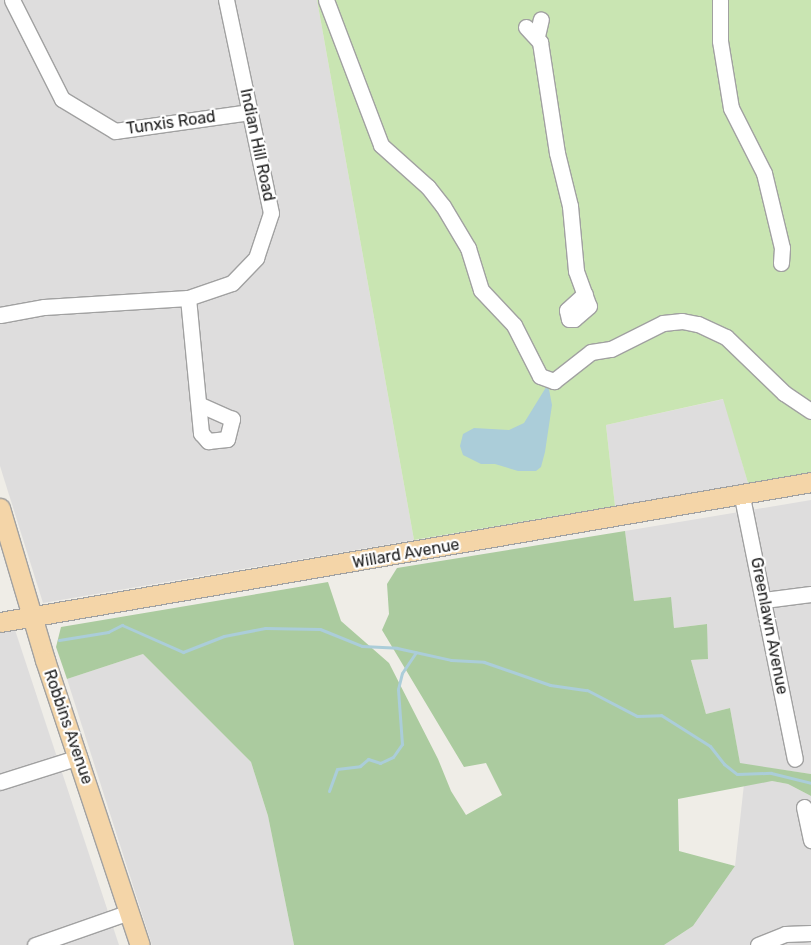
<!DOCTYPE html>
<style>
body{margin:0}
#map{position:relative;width:811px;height:945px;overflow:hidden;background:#efede7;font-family:Rubik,sans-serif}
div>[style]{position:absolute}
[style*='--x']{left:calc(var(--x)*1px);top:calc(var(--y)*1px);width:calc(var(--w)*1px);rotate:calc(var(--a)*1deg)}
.residential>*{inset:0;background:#dedddd}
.grass>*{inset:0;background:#c9e5b2}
.forest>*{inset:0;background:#abcb9f}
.water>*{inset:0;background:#abcdd9}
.stream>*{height:3px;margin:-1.5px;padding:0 1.5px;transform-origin:1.5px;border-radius:1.5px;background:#abcdd9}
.roads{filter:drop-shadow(1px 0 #a1a1a1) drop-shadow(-1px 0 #a1a1a1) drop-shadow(0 1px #a1a1a1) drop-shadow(0 -1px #a1a1a1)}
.minor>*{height:15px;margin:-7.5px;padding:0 7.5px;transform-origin:7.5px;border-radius:7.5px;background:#fff}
.major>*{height:19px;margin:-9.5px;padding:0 9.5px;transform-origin:9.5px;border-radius:9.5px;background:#f4d5a8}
span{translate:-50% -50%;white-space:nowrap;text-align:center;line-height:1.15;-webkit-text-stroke:4.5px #fff;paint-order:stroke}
.street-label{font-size:16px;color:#202020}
</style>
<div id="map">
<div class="residential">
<i style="clip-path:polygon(0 0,317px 0,414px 540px,43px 603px,0 466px)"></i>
<i style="clip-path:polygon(724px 399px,748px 483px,615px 506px,606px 425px)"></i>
<i style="clip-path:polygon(811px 500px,811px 774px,740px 764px,730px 708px,706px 714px,691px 660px,708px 659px,706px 624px,674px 628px,670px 597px,634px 601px,625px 531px)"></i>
<i style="clip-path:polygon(15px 630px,119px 945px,0 945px,0 633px)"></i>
<i style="clip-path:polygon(143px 654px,251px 762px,268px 816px,294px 945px,152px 945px,67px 679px)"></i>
<i style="clip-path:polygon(772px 781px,788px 784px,811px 796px,811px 945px,664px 945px,693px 926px,735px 866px,744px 784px)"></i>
</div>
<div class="grass">
<i style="clip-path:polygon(317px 0,811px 0,811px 473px,748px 483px,723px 399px,606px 425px,615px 506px,414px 540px)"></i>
</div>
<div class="forest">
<i style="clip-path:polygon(625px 531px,634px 601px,671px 597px,674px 628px,707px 624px,708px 659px,691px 660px,706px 714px,730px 708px,740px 763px,811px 774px,811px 796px,788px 784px,772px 781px,678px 799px,679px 851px,735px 866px,693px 926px,664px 945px,294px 945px,268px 816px,251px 762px,143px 654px,67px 679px,56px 647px,61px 627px,328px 582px,341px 621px,389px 663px,438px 759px,451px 791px,466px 815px,502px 795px,486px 763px,464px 767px,382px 630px,389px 614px,387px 584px,397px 568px)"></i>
</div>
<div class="water">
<i style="clip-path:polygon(548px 384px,552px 405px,545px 452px,541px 467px,536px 471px,518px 471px,495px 464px,481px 464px,463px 455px,460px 446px,463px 434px,474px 428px,509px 430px,524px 423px)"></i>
</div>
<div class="stream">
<i style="--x:59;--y:640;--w:50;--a:-9.3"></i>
<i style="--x:108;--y:632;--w:16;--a:-27"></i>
<i style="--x:122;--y:625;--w:67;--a:23.9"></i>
<i style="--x:183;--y:652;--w:44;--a:-21.3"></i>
<i style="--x:224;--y:636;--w:42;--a:-11"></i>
<i style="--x:265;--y:628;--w:55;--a:1"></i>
<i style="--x:320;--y:629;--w:45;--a:22"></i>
<i style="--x:362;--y:646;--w:35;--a:3"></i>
<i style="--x:397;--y:648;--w:55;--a:12.5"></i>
<i style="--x:451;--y:660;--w:33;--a:3"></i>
<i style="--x:484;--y:662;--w:70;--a:19.2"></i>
<i style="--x:550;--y:685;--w:37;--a:8"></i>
<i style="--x:587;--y:690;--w:56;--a:27.5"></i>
<i style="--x:637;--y:716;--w:24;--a:-2"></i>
<i style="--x:661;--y:715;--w:58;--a:32.3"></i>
<i style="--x:710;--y:746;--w:23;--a:52"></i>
<i style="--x:724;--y:764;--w:16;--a:38"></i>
<i style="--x:737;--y:774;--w:34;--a:-2"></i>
<i style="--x:771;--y:773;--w:41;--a:14"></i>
<i style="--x:329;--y:791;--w:23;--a:-70"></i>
<i style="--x:337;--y:769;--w:23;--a:-7"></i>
<i style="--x:360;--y:766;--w:11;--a:-41"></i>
<i style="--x:368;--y:759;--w:13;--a:18"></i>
<i style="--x:380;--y:763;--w:14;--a:-25"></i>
<i style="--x:393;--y:757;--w:16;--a:-55"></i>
<i style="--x:402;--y:744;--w:55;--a:-94.2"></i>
<i style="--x:398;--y:689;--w:16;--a:-76"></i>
<i style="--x:402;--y:673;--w:25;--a:-56"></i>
</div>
<div class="roads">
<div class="minor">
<i style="--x:12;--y:0;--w:111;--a:63.2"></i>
<i style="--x:62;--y:99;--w:62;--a:31.1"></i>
<i style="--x:115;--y:131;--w:136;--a:-8"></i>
<i style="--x:326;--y:0;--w:155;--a:69.2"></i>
<i style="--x:381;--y:145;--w:63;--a:41.8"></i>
<i style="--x:428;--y:187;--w:24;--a:52"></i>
<i style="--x:443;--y:206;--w:49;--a:59.2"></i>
<i style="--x:468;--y:248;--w:44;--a:72.8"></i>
<i style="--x:481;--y:290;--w:48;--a:46.7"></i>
<i style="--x:514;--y:325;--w:57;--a:63"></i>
<i style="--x:540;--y:376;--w:15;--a:20"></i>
<i style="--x:554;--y:381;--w:47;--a:-38.1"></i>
<i style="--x:591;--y:352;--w:20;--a:-9"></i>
<i style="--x:611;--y:349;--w:58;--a:-26.6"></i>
<i style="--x:663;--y:323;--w:19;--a:-6"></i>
<i style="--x:682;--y:321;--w:16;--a:11"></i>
<i style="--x:698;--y:324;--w:31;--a:25"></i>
<i style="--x:726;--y:337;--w:81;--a:44"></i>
<i style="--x:784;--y:393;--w:32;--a:34"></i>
<i style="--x:720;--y:0;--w:41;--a:90"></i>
<i style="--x:720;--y:41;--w:68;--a:80.7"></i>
<i style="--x:731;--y:108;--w:73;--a:63.1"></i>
<i style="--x:764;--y:173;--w:77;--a:76.5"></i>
<i style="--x:782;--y:248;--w:15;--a:94"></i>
<i style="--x:526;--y:27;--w:21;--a:47"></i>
<i style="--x:540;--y:42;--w:112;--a:81.3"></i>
<i style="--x:557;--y:153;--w:55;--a:76.2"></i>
<i style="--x:570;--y:206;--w:65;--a:84.7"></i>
<i style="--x:576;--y:271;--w:37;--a:70"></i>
<i style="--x:589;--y:306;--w:20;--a:139"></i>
<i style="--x:574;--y:319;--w:5;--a:180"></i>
<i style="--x:569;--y:319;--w:9;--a:-103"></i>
<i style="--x:567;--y:310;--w:24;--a:-42"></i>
<i style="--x:537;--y:36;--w:17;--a:-77"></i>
<i style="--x:188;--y:298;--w:136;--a:84.5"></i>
<i style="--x:201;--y:433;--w:11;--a:49"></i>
<i style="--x:208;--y:441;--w:19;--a:-6"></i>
<i style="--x:227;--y:439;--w:21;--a:-76"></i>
<i style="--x:232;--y:419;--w:35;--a:-156"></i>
<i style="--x:0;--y:315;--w:45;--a:-10.3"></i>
<i style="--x:44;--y:307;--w:144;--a:-3.6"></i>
<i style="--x:188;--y:298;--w:46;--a:-18.8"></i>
<i style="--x:232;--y:283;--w:35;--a:-46"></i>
<i style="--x:256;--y:258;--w:47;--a:-71.6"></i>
<i style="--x:271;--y:213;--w:218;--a:-101.9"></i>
<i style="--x:741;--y:492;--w:272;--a:78.6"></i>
<i style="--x:764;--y:600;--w:47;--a:-7.3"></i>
<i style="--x:0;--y:782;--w:83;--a:-17.6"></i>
<i style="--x:804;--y:807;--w:34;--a:78"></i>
<i style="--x:35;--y:945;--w:100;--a:-19.3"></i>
<i style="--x:758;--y:945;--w:29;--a:-22"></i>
<i style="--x:785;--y:934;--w:26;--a:-2"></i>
</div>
<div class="major">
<i style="--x:0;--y:508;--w:159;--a:73.5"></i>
<i style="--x:45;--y:660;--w:300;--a:71.6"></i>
<i style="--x:0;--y:622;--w:823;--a:-9.79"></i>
</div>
</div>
<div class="street-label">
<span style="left:171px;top:123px;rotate:-8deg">Tunxis Road</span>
<span style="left:257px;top:145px;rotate:78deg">Indian Hill Road</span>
<span style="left:406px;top:554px;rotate:-10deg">Willard Avenue</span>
<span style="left:769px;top:626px;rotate:79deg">Greenlawn Avenue</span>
<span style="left:68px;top:727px;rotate:71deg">Robbins Avenue</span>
</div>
</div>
